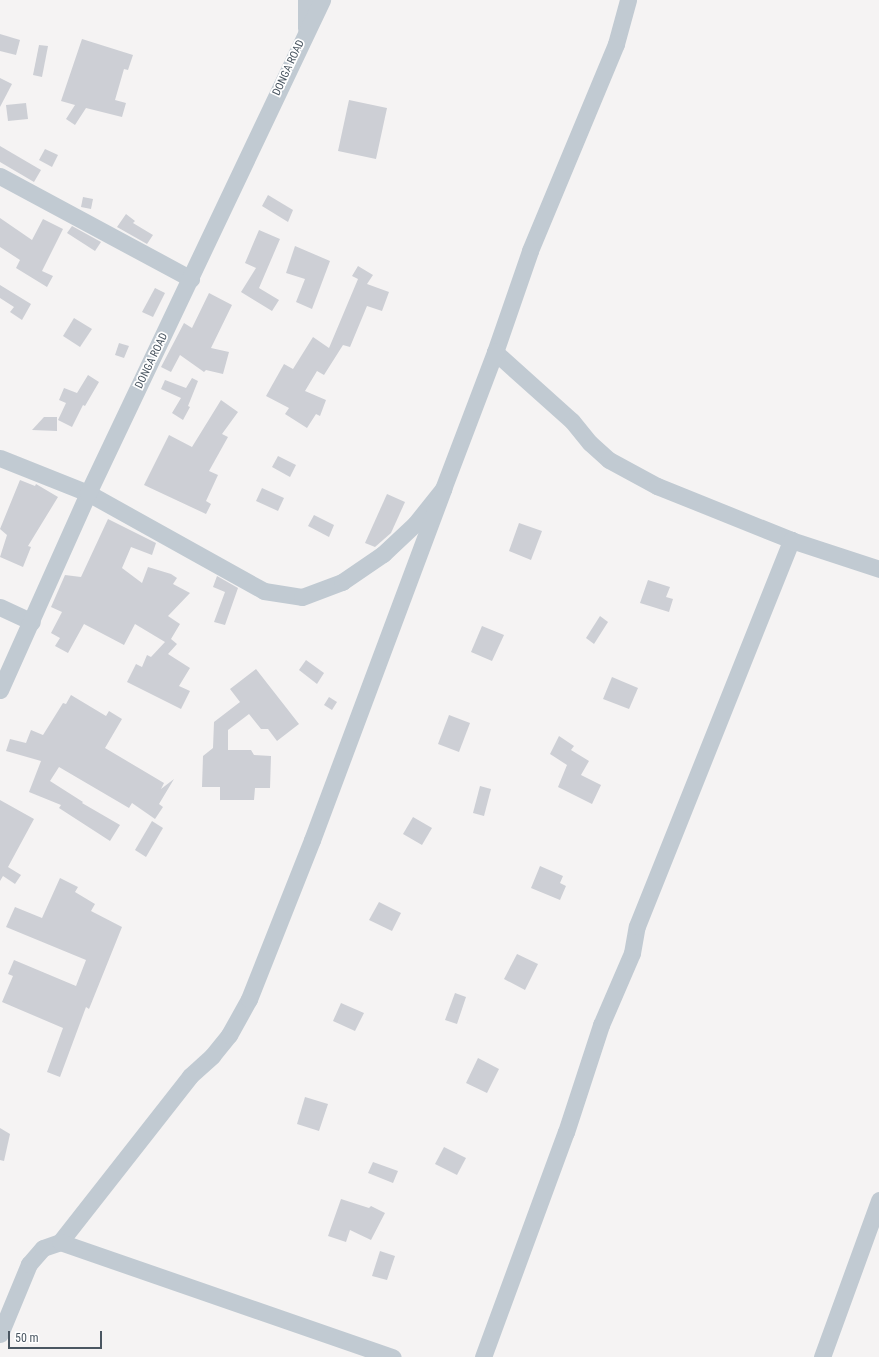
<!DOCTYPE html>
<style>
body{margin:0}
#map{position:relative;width:879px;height:1357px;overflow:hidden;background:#f5f3f3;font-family:"Roboto Condensed",sans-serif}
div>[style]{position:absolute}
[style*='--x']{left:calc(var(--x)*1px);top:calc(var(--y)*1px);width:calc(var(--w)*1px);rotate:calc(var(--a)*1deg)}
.building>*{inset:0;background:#cdcfd5}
.minor>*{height:17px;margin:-8.5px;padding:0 8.5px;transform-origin:8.5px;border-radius:8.5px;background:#c1cad2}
span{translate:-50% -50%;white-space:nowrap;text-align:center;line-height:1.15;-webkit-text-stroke:3.5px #fff;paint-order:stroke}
.street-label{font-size:11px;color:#4a5661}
.scale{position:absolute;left:8px;top:1331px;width:94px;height:18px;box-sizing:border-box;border:2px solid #4a5661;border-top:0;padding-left:5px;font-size:12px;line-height:14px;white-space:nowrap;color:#4a5661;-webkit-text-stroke:3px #fff;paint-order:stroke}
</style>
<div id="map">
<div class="building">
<i style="clip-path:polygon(0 34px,20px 40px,16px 55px,0 51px)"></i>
<i style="clip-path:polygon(82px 39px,133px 55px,128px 70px,124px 69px,115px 100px,126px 103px,122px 117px,86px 108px,75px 125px,66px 119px,75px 105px,61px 101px)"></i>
<i style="clip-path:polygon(39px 45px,48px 46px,42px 77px,33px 75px)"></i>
<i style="clip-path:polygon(0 78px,12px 84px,0 107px)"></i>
<i style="clip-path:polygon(349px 100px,387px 108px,376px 159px,338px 151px)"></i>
<i style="clip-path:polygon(26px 103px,28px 119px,8px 121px,6px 105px)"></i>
<i style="clip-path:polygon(0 146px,41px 170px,34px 182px,0 162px)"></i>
<i style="clip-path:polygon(45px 149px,58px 155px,52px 167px,39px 160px)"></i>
<i style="clip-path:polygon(268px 195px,293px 210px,288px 222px,262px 206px)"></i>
<i style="clip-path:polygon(83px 197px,93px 199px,91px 209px,81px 207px)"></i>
<i style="clip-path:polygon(126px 214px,135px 221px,133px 223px,153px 235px,147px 244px,117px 227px)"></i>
<i style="clip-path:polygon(0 218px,32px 240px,43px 219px,63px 229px,42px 271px,53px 276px,47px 287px,16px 268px,20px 260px,0 247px)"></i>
<i style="clip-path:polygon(72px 226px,101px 242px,95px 251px,67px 233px)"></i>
<i style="clip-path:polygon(259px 230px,280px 239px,259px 288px,279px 300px,272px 311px,241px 292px,256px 268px,245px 263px)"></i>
<i style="clip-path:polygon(295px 246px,330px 261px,312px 309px,296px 302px,305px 279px,286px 273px)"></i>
<i style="clip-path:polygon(358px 266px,373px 275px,367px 284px,389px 292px,382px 311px,367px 306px,350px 347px,343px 345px,324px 375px,317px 371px,305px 391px,326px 400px,320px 416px,316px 414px,307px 428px,285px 414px,289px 408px,266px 396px,284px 364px,293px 369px,313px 337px,329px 348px,358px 279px,352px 276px)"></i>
<i style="clip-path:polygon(0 285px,31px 304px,22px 320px,10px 312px,14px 307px,0 298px)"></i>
<i style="clip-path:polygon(155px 288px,165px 293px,153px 317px,142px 312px)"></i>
<i style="clip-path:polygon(209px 293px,232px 305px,211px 348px,229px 352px,223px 374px,206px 370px,204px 372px,180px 355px,171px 372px,161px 367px,184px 323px,192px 328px)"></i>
<i style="clip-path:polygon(74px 318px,92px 329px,80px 347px,63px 336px)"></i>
<i style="clip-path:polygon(119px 343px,129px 346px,124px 358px,115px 355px)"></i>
<i style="clip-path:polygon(88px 375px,99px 382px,85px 406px,83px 405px,72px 427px,58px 420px,66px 403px,59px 400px,64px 388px,77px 393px)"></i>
<i style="clip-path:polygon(192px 378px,198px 381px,188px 406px,190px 407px,183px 420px,172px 413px,181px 398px,161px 389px,165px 380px,186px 388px)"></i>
<i style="clip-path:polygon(221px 400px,238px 412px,222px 434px,228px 437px,209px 471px,218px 475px,206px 501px,211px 504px,206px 514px,144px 485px,169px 435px,192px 447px)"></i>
<i style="clip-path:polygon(44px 417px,57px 417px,57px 431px,32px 430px)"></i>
<i style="clip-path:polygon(278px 456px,296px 465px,290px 477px,272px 467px)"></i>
<i style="clip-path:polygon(20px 480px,35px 486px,36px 484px,58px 497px,28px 546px,31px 547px,23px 567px,0 557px,7px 535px,0 529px)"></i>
<i style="clip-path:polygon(262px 488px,284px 498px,278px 511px,256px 501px)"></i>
<i style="clip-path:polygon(387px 494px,405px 502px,391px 533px,375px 547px,365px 543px)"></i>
<i style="clip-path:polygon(314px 515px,334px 525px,329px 537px,308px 526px)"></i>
<i style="clip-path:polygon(108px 519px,156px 543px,152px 555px,131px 547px,122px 568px,142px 583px,148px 567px,171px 574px,177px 578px,173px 584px,190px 593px,168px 616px,180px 624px,171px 639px,177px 644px,168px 654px,190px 668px,179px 686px,190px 691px,181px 709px,127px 682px,136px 664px,142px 667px,147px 655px,151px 657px,165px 642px,135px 624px,124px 645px,84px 624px,68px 653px,55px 646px,60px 638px,51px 633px,62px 612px,51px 607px,65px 575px,81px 577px)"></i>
<i style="clip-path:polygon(519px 523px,542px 531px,531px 560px,509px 551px)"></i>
<i style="clip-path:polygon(217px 576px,238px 588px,225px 625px,214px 622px,225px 592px,213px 587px)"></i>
<i style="clip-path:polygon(648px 580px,670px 587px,666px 597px,673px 599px,669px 612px,640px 603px)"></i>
<i style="clip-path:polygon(600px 616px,608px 622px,594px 644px,586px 638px)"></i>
<i style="clip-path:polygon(482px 626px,504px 635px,492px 661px,471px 652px)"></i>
<i style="clip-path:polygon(306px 660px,324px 673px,317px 684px,299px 670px)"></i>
<i style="clip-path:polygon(256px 669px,299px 724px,277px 741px,268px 729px,261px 729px,249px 714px,228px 730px,228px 750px,251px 750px,254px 755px,271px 756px,270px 788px,255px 788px,254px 800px,220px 800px,220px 787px,202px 787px,203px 756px,213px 748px,214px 722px,240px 702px,230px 689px)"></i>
<i style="clip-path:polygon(612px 677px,638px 688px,629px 709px,603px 699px)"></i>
<i style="clip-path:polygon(71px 695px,106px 716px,109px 711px,122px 719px,105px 748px,164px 783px,161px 789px,174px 779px,159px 804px,163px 807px,155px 819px,132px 803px,129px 808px,59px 767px,50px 781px,83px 802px,82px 803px,120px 825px,110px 841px,59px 808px,61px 805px,29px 792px,41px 761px,6px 751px,10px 739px,26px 743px,31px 730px,43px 735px,63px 703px,66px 704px)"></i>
<i style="clip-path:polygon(329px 697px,337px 702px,332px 710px,324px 705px)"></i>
<i style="clip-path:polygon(449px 715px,470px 723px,459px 752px,438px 744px)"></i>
<i style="clip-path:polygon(559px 736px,574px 746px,571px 750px,589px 761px,581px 775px,601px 785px,592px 804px,558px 787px,567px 765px,550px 754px)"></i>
<i style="clip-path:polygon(480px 786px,491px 789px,484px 816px,473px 813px)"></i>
<i style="clip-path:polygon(0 800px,34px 819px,8px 867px,21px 875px,15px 884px,3px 876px,0 881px)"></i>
<i style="clip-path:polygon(413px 817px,432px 828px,422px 845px,403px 834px)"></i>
<i style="clip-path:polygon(152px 821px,163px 828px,146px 857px,135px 850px)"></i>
<i style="clip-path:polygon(540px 866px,563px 876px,560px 883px,566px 886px,560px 900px,531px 888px)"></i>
<i style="clip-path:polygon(60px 878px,78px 887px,75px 892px,95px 904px,91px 911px,122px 927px,89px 1009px,86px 1007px,60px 1077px,47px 1072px,63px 1028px,2px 1002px,13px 976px,8px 974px,14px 960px,76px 986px,86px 960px,6px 927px,15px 907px,42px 918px)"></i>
<i style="clip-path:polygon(379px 902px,401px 913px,392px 931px,369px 920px)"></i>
<i style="clip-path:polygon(517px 954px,538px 964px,525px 990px,504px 979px)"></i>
<i style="clip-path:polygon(455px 993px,466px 997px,457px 1024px,445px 1020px)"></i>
<i style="clip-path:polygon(341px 1003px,364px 1013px,355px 1031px,333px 1021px)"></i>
<i style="clip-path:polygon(478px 1058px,499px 1069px,487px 1093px,466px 1083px)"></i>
<i style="clip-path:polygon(305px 1097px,328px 1104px,319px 1131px,297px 1124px)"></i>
<i style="clip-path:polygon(0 1128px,10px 1134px,4px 1161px,0 1160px)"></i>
<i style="clip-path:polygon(444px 1147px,466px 1158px,457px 1175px,435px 1164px)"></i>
<i style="clip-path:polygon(373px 1162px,398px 1171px,393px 1183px,368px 1173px)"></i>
<i style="clip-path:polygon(341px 1199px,369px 1208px,371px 1206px,385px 1213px,371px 1240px,350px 1230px,346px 1242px,328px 1236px)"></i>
<i style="clip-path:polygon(380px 1251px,395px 1256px,387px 1280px,372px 1276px)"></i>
</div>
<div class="minor">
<i style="--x:628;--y:0;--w:46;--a:105.3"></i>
<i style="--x:616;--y:44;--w:224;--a:112.6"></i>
<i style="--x:530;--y:251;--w:107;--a:109.1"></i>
<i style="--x:495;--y:352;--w:103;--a:41.9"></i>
<i style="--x:572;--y:421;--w:28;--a:51"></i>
<i style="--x:590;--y:443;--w:25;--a:42"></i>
<i style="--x:609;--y:460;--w:55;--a:28.4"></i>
<i style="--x:657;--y:486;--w:144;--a:21.9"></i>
<i style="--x:791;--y:540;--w:93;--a:18.2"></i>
<i style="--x:306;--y:28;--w:28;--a:-90"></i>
<i style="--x:0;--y:176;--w:217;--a:28.3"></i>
<i style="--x:0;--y:458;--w:95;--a:21.7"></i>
<i style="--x:88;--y:493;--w:201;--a:29.1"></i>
<i style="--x:264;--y:591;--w:38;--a:9"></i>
<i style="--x:302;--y:597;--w:43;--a:-20.6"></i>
<i style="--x:342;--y:582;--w:50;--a:-34.3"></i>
<i style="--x:383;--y:554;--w:44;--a:-43.2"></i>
<i style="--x:415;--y:524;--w:45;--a:-51.3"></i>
<i style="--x:443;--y:489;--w:147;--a:-69.2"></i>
<i style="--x:0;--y:607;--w:35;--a:25"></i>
<i style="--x:0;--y:690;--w:216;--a:-65.9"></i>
<i style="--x:88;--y:493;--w:546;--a:-64.61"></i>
<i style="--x:60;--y:1242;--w:211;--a:-51.9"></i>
<i style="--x:190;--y:1076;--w:30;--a:-42"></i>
<i style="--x:212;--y:1056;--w:27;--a:-51"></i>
<i style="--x:229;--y:1035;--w:41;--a:-60.9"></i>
<i style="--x:249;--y:999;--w:171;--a:-68.4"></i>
<i style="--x:312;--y:840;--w:375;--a:-69.5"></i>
<i style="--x:0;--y:1334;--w:76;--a:-67.5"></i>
<i style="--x:29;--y:1264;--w:21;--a:-49"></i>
<i style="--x:43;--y:1248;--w:18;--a:-19"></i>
<i style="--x:60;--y:1242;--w:352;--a:19.1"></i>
<i style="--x:483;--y:1357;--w:240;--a:-69.8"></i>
<i style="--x:566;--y:1132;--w:113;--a:-71.9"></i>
<i style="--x:601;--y:1025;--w:78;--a:-66.7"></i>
<i style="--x:632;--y:953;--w:27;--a:-80"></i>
<i style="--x:637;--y:926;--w:416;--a:-68.2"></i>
<i style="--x:822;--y:1357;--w:167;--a:-70"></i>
</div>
<div class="street-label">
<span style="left:289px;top:68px;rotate:-65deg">DONGA ROAD</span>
<span style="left:152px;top:361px;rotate:-64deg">DONGA ROAD</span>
</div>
<div class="scale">50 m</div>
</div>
